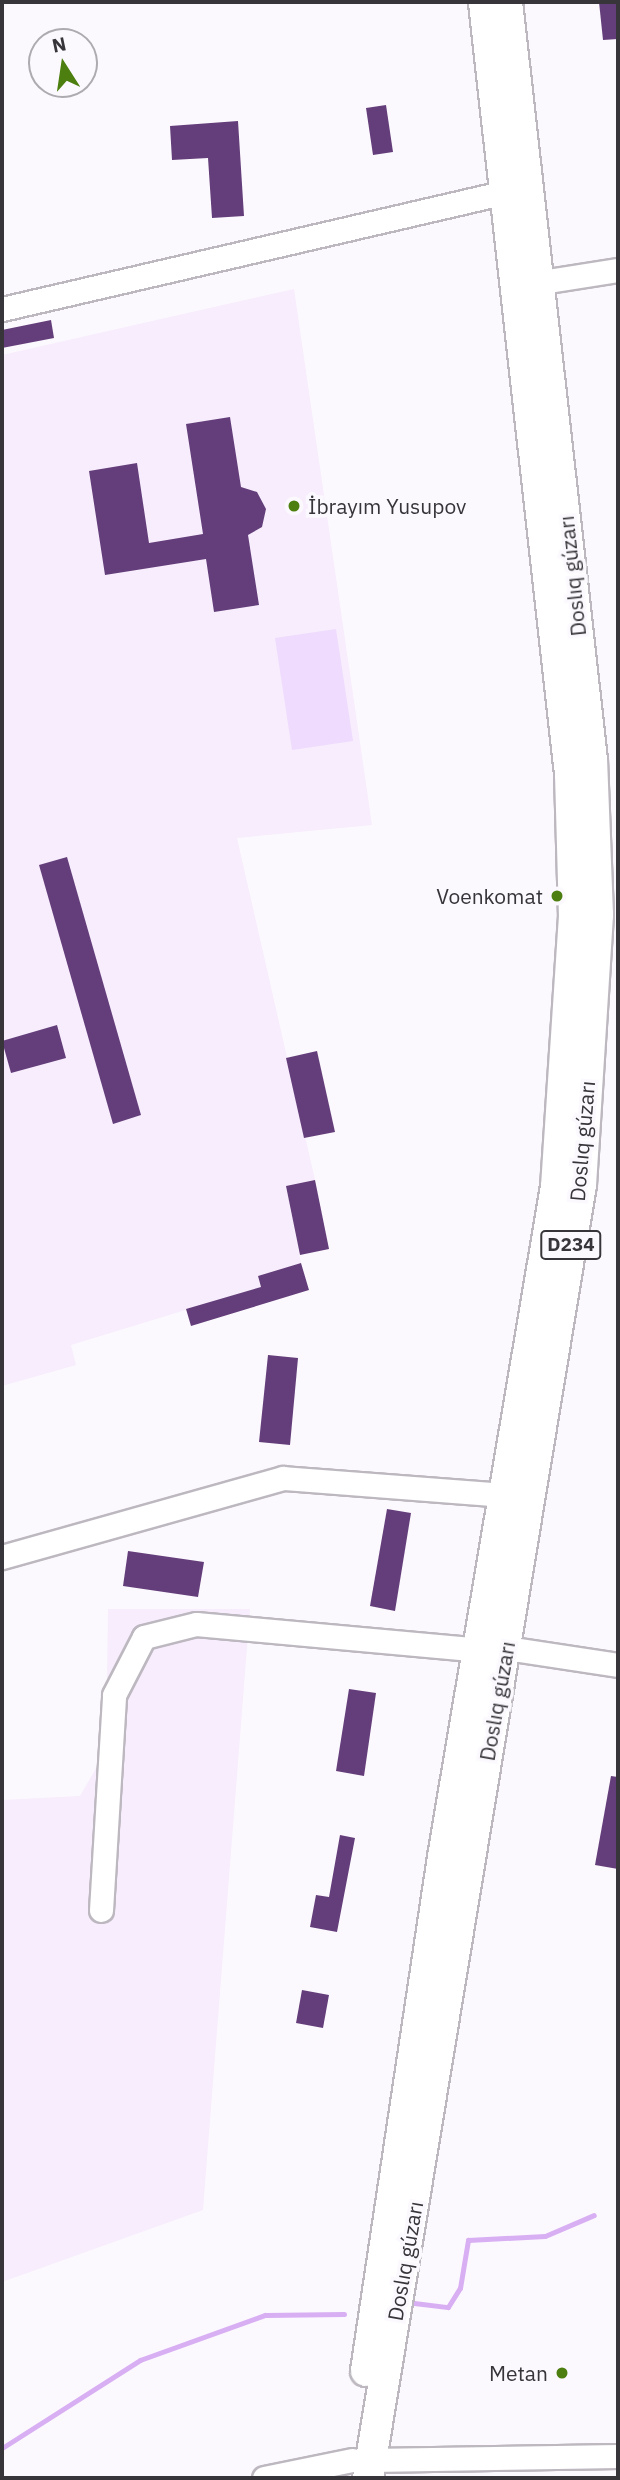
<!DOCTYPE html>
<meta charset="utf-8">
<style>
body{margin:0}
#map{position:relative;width:620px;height:2480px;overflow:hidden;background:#fcf9fe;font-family:"IBM Plex Sans",sans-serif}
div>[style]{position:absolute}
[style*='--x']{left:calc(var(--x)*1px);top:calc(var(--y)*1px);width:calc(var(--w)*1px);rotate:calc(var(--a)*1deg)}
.built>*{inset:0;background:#f7edfd}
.green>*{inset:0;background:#efdbfd}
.stream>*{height:5px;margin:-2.5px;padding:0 2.5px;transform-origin:2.5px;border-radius:2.5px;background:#d8aff3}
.building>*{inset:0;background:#643e7a}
.roads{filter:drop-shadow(2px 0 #bdb8c0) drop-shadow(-2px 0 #bdb8c0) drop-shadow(0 2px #bdb8c0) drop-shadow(0 -2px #bdb8c0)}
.minor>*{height:23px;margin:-11.5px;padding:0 11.5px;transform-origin:11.5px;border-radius:11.5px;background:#fff}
.major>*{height:30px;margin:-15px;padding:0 15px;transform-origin:15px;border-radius:15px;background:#fff}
.dots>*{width:19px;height:19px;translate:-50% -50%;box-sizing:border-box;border:4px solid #fcf9fe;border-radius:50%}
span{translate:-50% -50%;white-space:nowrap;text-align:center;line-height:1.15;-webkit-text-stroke:7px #fcf9fe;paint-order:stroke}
.shield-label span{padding:2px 5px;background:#fcf9fe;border:2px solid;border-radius:5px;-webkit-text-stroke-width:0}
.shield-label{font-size:19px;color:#373539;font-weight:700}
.poi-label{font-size:21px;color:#373539}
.left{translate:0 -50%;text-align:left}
.right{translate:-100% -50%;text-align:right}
.street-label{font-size:21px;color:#373539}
.frame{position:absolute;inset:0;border:4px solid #373539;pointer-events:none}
.north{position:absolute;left:28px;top:28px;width:70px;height:70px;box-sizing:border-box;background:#fcf9fe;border:2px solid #adabaf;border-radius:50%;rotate:348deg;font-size:19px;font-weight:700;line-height:28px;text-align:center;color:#373539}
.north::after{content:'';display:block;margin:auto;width:24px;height:32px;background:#4c7f0f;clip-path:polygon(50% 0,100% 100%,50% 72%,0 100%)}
</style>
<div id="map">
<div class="built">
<i style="clip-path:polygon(294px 289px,372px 825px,237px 838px,315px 1180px,286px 1186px,301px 1263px,258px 1276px,261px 1287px,71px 1345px,76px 1365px,2px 1386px,2px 355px)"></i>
<i style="clip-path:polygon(108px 1609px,250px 1609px,203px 2210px,2px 2282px,2px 1800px,80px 1796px,106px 1751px)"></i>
</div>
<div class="green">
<i style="clip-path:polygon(336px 629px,353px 741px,292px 750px,275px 638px)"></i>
</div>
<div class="stream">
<i style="--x:414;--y:2303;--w:34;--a:7"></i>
<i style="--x:448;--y:2307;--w:22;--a:-58"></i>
<i style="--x:460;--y:2288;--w:49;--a:-80.5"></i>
<i style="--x:468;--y:2240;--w:77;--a:-3"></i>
<i style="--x:545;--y:2236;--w:53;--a:-23.2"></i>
<i style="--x:2;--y:2448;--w:164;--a:-32.5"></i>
<i style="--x:140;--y:2360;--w:133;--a:-19.8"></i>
<i style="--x:265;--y:2315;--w:79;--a:-0.7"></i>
</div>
<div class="building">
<i style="clip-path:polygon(599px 2px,618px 2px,618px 39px,603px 40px)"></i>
<i style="clip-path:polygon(386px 105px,393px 152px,373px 155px,366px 108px)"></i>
<i style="clip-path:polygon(238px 121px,244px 216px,212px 218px,208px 158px,172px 160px,170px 126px)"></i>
<i style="clip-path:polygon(51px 320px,54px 338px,2px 348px,2px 330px)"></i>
<i style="clip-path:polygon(230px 417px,241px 487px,257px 492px,266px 509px,262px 527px,248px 535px,259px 605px,214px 612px,206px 559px,105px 575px,89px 471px,137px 463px,149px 543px,203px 534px,186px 424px)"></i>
<i style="clip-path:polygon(67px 857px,141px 1115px,113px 1124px,39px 865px)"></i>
<i style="clip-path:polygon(57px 1025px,66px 1058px,11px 1073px,2px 1041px)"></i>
<i style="clip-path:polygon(317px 1051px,335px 1132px,304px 1138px,286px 1058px)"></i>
<i style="clip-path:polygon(315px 1180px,329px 1249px,300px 1255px,286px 1186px)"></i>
<i style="clip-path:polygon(301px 1263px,309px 1290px,191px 1326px,186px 1309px,261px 1287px,258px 1276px)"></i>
<i style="clip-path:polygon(268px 1355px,298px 1358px,290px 1445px,259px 1442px)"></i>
<i style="clip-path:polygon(387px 1509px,411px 1513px,395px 1611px,370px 1606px)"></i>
<i style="clip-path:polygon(128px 1551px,204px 1562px,198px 1597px,123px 1586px)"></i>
<i style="clip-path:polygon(349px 1689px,376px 1693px,364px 1776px,336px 1771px)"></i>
<i style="clip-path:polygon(611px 1776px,618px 1777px,618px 1869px,595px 1865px)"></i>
<i style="clip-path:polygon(340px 1835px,355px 1838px,337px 1932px,310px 1927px,316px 1895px,329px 1897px)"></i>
<i style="clip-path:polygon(302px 1990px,329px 1995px,323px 2028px,296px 2023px)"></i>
</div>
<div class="roads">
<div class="minor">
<i style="--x:541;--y:282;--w:78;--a:-8.9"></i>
<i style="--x:2;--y:309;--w:517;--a:-13.07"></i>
<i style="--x:2;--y:1557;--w:292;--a:-15.7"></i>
<i style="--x:283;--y:1478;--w:224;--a:4.4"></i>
<i style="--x:507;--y:1648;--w:112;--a:8.7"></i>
<i style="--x:101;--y:1910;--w:215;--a:-86.5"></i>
<i style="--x:114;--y:1695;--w:65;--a:-62.7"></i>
<i style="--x:144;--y:1637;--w:54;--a:-14"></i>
<i style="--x:196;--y:1624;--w:287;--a:5.2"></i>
<i style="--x:371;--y:2460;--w:247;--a:-0.9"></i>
<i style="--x:264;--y:2478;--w:90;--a:-11.6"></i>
</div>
<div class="major">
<i style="--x:366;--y:2371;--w:520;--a:-81.48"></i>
<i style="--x:443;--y:1857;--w:679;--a:-80.43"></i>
<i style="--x:556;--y:1187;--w:271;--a:-86.2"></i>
<i style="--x:574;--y:917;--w:143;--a:-91.6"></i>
<i style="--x:570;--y:774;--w:777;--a:-96.36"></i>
<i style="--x:368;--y:2478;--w:1310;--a:-80.65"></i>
<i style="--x:581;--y:1185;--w:271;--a:-86.4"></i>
<i style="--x:598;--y:915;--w:155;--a:-92.2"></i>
<i style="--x:592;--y:760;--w:763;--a:-96.4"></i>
</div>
</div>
<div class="dots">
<i style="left:294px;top:506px;background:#4c7f0f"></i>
<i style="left:557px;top:896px;background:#4c7f0f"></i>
<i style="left:562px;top:2373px;background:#4c7f0f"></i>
</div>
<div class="shield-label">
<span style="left:571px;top:1245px">D234</span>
</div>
<div class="poi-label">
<span class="left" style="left:308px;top:506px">İbrayım Yusupov</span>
<span class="right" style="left:543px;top:896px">Voenkomat</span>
<span class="right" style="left:548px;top:2373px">Metan</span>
</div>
<div class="street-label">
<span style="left:572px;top:576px;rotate:-96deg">Doslıq gúzarı</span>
<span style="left:582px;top:1141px;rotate:-85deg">Doslıq gúzarı</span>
<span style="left:497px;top:1701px;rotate:-80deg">Doslıq gúzarı</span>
<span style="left:405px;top:2261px;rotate:-80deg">Doslıq gúzarı</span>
</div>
<div class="frame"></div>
<div class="north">N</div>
</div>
